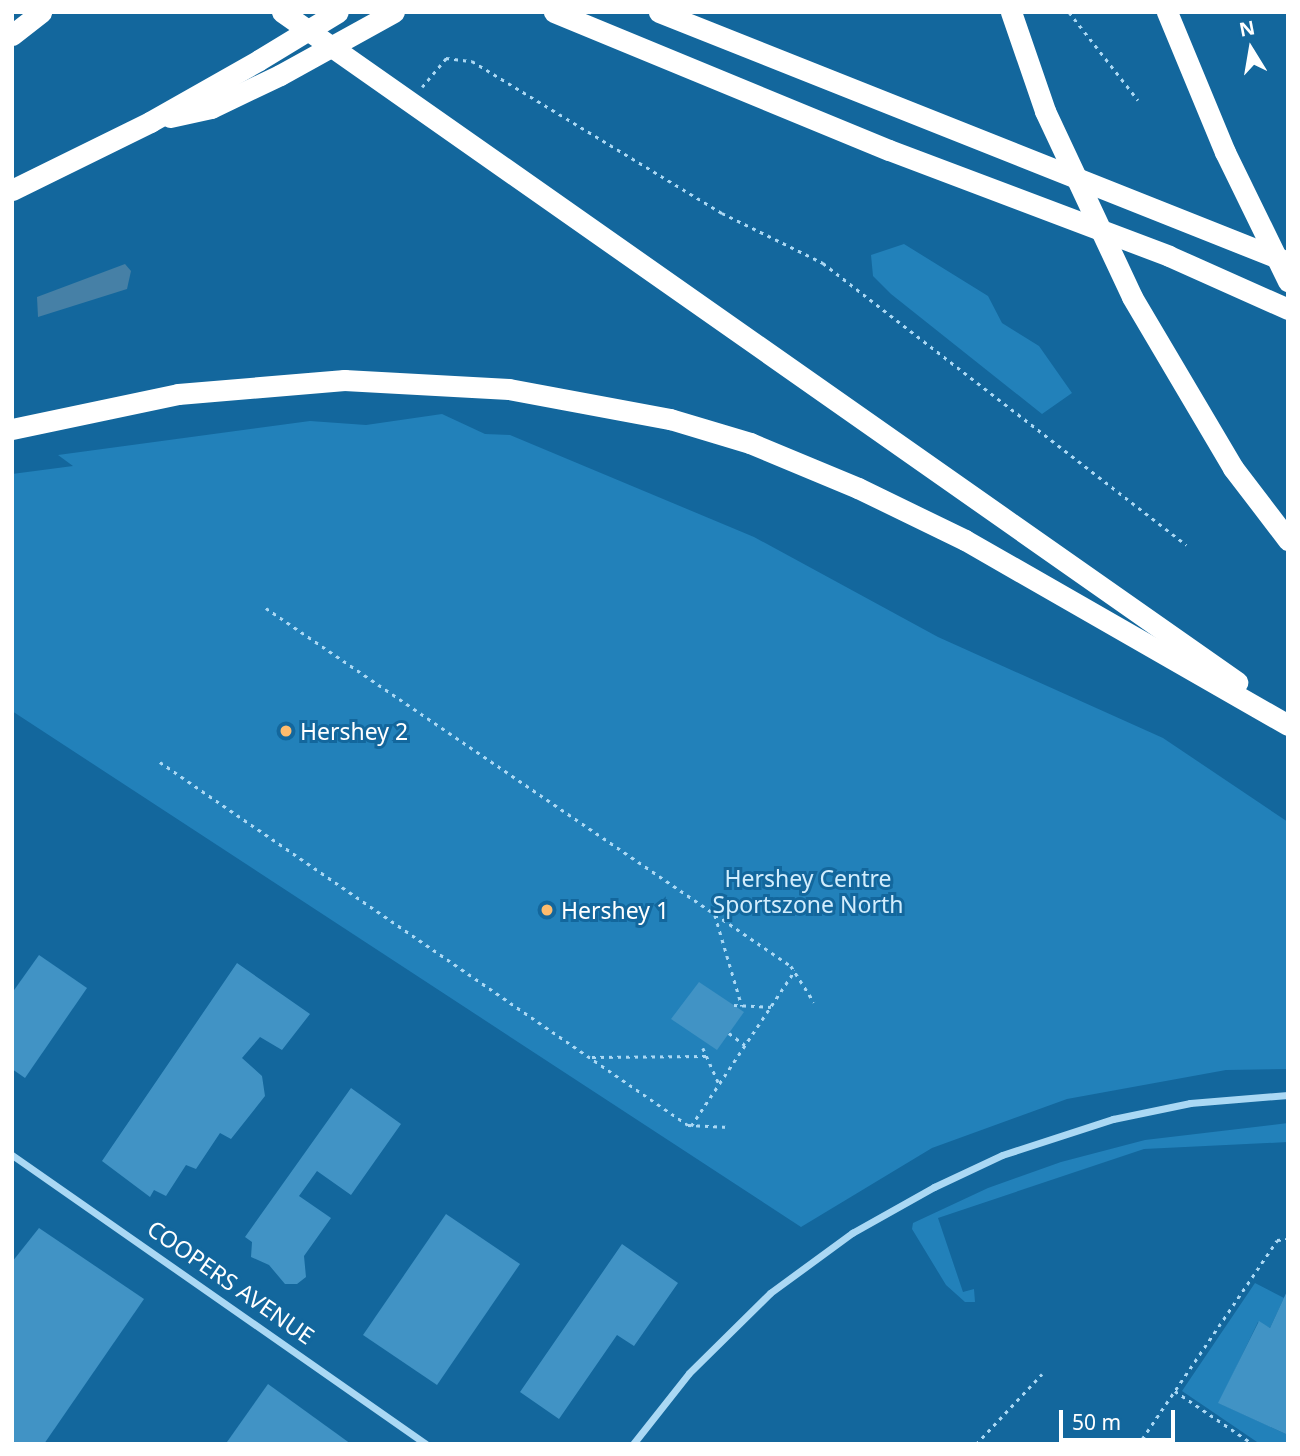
<!DOCTYPE html>
<style>
body{margin:0}
#map{position:relative;width:1300px;height:1456px;overflow:hidden;background:#13679d;font-family:"Noto Sans",sans-serif}
div>[style]{position:absolute}
[style*='--x']{left:calc(var(--x)*1px);top:calc(var(--y)*1px);width:calc(var(--w)*1px);rotate:calc(var(--a)*1deg)}
.green>*{inset:0;background:#2281ba}
.water>*{inset:0;background:#4680a6}
.building>*{inset:0;background:#4193c5}
.path>*{height:2.5px;margin-top:-1.25px;transform-origin:0;background:repeating-linear-gradient(90deg,#aad8f4 0 3.5px,transparent 0 8.5px)}
.street>*{height:7px;margin:-3.5px;padding:0 3.5px;transform-origin:3.5px;border-radius:3.5px;background:#aad8f4}
.highway>*{height:21px;margin:-10.5px;padding:0 10.5px;transform-origin:10.5px;border-radius:10.5px;background:#fff}
.highway-bridge>*{height:21px;margin:-10.5px;padding:0 10.5px;transform-origin:10.5px;border-radius:10.5px;background:#fff}
.dots>*{width:19px;height:19px;translate:-50% -50%;box-sizing:border-box;border:4px solid #13679d;border-radius:50%}
span{translate:-50% -50%;white-space:nowrap;text-align:center;line-height:1.15;-webkit-text-stroke:6px #13679d;paint-order:stroke}
.poi-label{font-size:23px;color:#fff}
.left{translate:0 -50%;text-align:left}
.park-label{font-size:23px;color:#d2edfd}
.street-label{font-size:23px;color:#fff}
.frame{position:absolute;inset:0;border:14px solid #fff;pointer-events:none}
.north{position:absolute;left:1216px;top:14px;width:70px;height:70px;-webkit-text-stroke:5px #13679d;paint-order:stroke;rotate:349deg;font-size:19px;font-weight:700;line-height:28px;text-align:center;color:#fff}
.north::after{content:'';display:block;margin:auto;width:24px;height:32px;background:#fff;clip-path:polygon(50% 0,100% 100%,50% 72%,0 100%)}
.scale{position:absolute;left:1059px;top:1410px;width:116px;height:32px;box-sizing:border-box;border:4px solid #fff;border-top:0;padding-left:9px;font-size:21px;line-height:24px;white-space:nowrap;color:#fff;-webkit-text-stroke:5px #13679d;paint-order:stroke}
</style>
<div id="map">
<div class="green">
<i style="clip-path:polygon(904px 244px,988px 296px,1002px 323px,1039px 346px,1072px 393px,1042px 414px,891px 294px,873px 276px,871px 255px)"></i>
<i style="clip-path:polygon(442px 414px,485px 434px,510px 435px,754px 537px,938px 637px,1163px 738px,1288px 822px,1288px 1069px,1226px 1070px,1067px 1099px,932px 1148px,801px 1227px,12px 711px,12px 474px,73px 466px,58px 455px,310px 421px,366px 425px)"></i>
<i style="clip-path:polygon(1288px 1123px,1288px 1142px,1144px 1149px,938px 1218px,963px 1292px,974px 1289px,975px 1302px,965px 1302px,946px 1285px,912px 1229px,913px 1223px,988px 1188px,1061px 1162px,1145px 1140px)"></i>
<i style="clip-path:polygon(1255px 1283px,1284px 1298px,1270px 1328px,1258px 1322px,1219px 1403px,1288px 1435px,1288px 1444px,1260px 1444px,1182px 1391px)"></i>
</div>
<div class="water">
<i style="clip-path:polygon(125px 264px,131px 271px,127px 289px,38px 317px,37px 297px)"></i>
</div>
<div class="building">
<i style="clip-path:polygon(39px 955px,87px 988px,25px 1078px,12px 1069px,12px 993px)"></i>
<i style="clip-path:polygon(237px 963px,310px 1014px,282px 1050px,260px 1037px,242px 1058px,262px 1076px,265px 1096px,231px 1139px,220px 1133px,196px 1169px,186px 1165px,166px 1196px,154px 1190px,150px 1197px,102px 1161px)"></i>
<i style="clip-path:polygon(699px 982px,744px 1012px,717px 1050px,671px 1019px)"></i>
<i style="clip-path:polygon(351px 1088px,401px 1124px,351px 1195px,317px 1171px,299px 1196px,331px 1218px,304px 1256px,306px 1277px,297px 1284px,285px 1284px,269px 1265px,251px 1257px,252px 1242px,245px 1237px)"></i>
<i style="clip-path:polygon(446px 1214px,520px 1264px,437px 1385px,363px 1335px)"></i>
<i style="clip-path:polygon(39px 1228px,144px 1299px,44px 1444px,12px 1444px,12px 1262px)"></i>
<i style="clip-path:polygon(622px 1244px,678px 1283px,634px 1346px,617px 1335px,559px 1419px,520px 1392px)"></i>
<i style="clip-path:polygon(1288px 1289px,1288px 1435px,1218px 1403px,1259px 1321px,1270px 1328px)"></i>
<i style="clip-path:polygon(268px 1384px,351px 1444px,227px 1442px)"></i>
</div>
<div class="path">
<i style="--x:1069;--y:12;--w:112;--a:51.9"></i>
<i style="--x:422;--y:87;--w:38;--a:-50"></i>
<i style="--x:446;--y:58;--w:26;--a:7"></i>
<i style="--x:472;--y:61;--w:293;--a:31.3"></i>
<i style="--x:722;--y:213;--w:113;--a:26.3"></i>
<i style="--x:823;--y:263;--w:460;--a:37.8"></i>
<i style="--x:266;--y:608;--w:635;--a:34.29"></i>
<i style="--x:791;--y:966;--w:43;--a:57.4"></i>
<i style="--x:160;--y:762;--w:641;--a:34.51"></i>
<i style="--x:688;--y:1125;--w:41;--a:2.8"></i>
<i style="--x:715;--y:915;--w:95;--a:73.5"></i>
<i style="--x:734;--y:1005;--w:37;--a:3"></i>
<i style="--x:729;--y:1033;--w:20;--a:37"></i>
<i style="--x:703;--y:1048;--w:39;--a:66"></i>
<i style="--x:592;--y:1057;--w:115;--a:-0.5"></i>
<i style="--x:691;--y:1126;--w:187;--a:-56.3"></i>
<i style="--x:1175;--y:1391;--w:94;--a:34.2"></i>
<i style="--x:1142;--y:1439;--w:240;--a:-55.8"></i>
<i style="--x:1277;--y:1240;--w:11;--a:-5"></i>
<i style="--x:976;--y:1444;--w:96;--a:-46.7"></i>
</div>
<div class="street">
<i style="--x:12;--y:1155;--w:505;--a:34.92"></i>
<i style="--x:633;--y:1444;--w:90;--a:-51.7"></i>
<i style="--x:689;--y:1373;--w:114;--a:-44.6"></i>
<i style="--x:770;--y:1293;--w:102;--a:-36.2"></i>
<i style="--x:852;--y:1233;--w:94;--a:-29.3"></i>
<i style="--x:934;--y:1187;--w:75;--a:-25.2"></i>
<i style="--x:1002;--y:1155;--w:117;--a:-18"></i>
<i style="--x:1113;--y:1119;--w:79;--a:-11.7"></i>
<i style="--x:1190;--y:1103;--w:98;--a:-4.7"></i>
</div>
<div class="highway">
<i style="--x:282;--y:12;--w:1167;--a:35.05"></i>
<i style="--x:554;--y:12;--w:362;--a:22.4"></i>
<i style="--x:889;--y:150;--w:299;--a:20.7"></i>
<i style="--x:1169;--y:256;--w:130;--a:24"></i>
<i style="--x:659;--y:12;--w:677;--a:21.68"></i>
<i style="--x:1011;--y:12;--w:105;--a:71"></i>
<i style="--x:1167;--y:12;--w:152;--a:67.5"></i>
<i style="--x:12;--y:35;--w:37;--a:-38"></i>
<i style="--x:170;--y:117;--w:42;--a:-12.4"></i>
<i style="--x:211;--y:108;--w:76;--a:-25.6"></i>
<i style="--x:12;--y:190;--w:154;--a:-26.2"></i>
<i style="--x:150;--y:122;--w:125;--a:-29.6"></i>
<i style="--x:1132;--y:297;--w:199;--a:59.4"></i>
<i style="--x:1233;--y:468;--w:91;--a:52.6"></i>
<i style="--x:12;--y:429;--w:170;--a:-11.9"></i>
<i style="--x:178;--y:394;--w:167;--a:-4.8"></i>
<i style="--x:344;--y:380;--w:165;--a:3.1"></i>
<i style="--x:509;--y:389;--w:164;--a:10.6"></i>
<i style="--x:670;--y:419;--w:84;--a:16.7"></i>
<i style="--x:750;--y:443;--w:117;--a:22.6"></i>
<i style="--x:858;--y:488;--w:119;--a:25.9"></i>
<i style="--x:965;--y:540;--w:372;--a:29.8"></i>
</div>
<div class="highway-bridge">
<i style="--x:259;--y:60;--w:92;--a:-31.3"></i>
<i style="--x:280;--y:75;--w:130;--a:-28.9"></i>
<i style="--x:1045;--y:111;--w:205;--a:64.9"></i>
<i style="--x:1225;--y:152;--w:144;--a:64"></i>
</div>
<div class="dots">
<i style="left:286px;top:731px;background:#ffbc6d"></i>
<i style="left:547px;top:910px;background:#ffbc6d"></i>
</div>
<div class="poi-label">
<span class="left" style="left:300px;top:731px">Hershey 2</span>
<span class="left" style="left:561px;top:910px">Hershey 1</span>
</div>
<div class="park-label">
<span style="left:808px;top:891px">Hershey Centre<br>Sportszone North</span>
</div>
<div class="street-label">
<span style="left:231px;top:1282px;rotate:35deg">COOPERS AVENUE</span>
</div>
<div class="frame"></div>
<div class="north">N</div>
<div class="scale">50 m</div>
</div>
